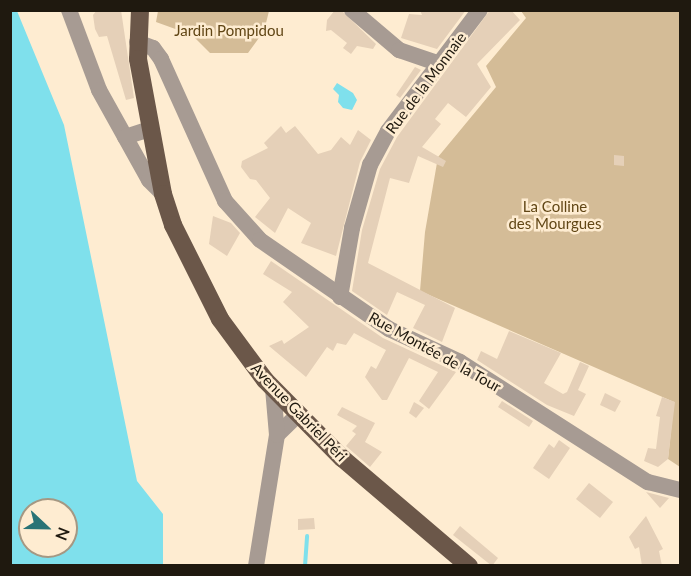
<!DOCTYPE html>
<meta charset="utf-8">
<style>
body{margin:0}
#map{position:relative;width:691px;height:576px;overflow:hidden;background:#feecd1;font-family:Lato,sans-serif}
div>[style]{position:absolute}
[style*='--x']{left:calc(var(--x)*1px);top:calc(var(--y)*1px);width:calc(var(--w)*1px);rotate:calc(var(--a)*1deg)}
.green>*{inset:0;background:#d4bc97}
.water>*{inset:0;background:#7fe0ec}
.stream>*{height:4px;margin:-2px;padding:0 2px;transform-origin:2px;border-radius:2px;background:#7fe0ec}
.building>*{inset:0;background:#e5d0b8}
.minor>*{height:16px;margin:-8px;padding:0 8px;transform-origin:8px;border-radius:8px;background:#a79b93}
.major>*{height:18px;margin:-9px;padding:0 9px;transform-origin:9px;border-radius:9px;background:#6b5749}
span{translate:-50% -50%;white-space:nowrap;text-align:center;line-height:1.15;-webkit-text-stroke:5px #feecd1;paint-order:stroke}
.park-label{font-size:15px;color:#614615}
.street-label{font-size:15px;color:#1f190f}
.frame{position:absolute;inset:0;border:12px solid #1f190f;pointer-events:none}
.north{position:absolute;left:18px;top:498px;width:60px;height:60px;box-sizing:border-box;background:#feecd1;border:2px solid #a59883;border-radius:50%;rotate:112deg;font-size:16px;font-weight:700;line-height:24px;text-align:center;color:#1f190f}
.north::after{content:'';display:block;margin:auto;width:21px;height:27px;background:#297376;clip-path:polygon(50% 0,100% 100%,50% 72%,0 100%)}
</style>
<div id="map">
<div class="green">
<i style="clip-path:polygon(158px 11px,158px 10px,269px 11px,264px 31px,248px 53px,210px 53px,192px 35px,156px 22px)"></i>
<i style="clip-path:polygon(521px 11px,680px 11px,680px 467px,668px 459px,674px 402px,420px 291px,425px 232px,438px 157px,496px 87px,486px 66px,526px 18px)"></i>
</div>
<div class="water">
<i style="clip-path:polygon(evenodd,10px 11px,17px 11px,64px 125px,137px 481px,163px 514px,163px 565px,11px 565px,10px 11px,30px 510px,66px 510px,66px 546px,30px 546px,30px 510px)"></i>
<i style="clip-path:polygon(337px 83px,353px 93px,357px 100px,352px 110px,343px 108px,338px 102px,339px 95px,333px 89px)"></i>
</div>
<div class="stream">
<i style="--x:305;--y:566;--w:30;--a:-86"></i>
</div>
<div class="building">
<i style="clip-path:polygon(97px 10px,121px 10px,134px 98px,126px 100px,107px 36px,99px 37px,95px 29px,93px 15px)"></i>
<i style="clip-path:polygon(335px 10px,342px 11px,376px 44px,373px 49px,357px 46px,351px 54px,343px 48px,347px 43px,331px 30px,326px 31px,327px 20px)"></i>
<i style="clip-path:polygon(420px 10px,466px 10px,437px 49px,401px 38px,409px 14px,422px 15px)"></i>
<i style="clip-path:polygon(490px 10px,511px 10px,520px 20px,477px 64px,491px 87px,466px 117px,448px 103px,435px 119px,441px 124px,422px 147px,446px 161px,443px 167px,418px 156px,409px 183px,390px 178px,368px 263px,455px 308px,442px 342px,413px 328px,425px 305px,397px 292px,387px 315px,352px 291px,362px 230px,380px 169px,397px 137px)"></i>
<i style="clip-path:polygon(415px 67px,421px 70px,400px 98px,396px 95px)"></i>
<i style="clip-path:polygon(281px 126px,286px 133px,295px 126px,318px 154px,331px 150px,341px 137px,350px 145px,358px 130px,371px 140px,360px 162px,336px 256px,301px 243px,311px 223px,288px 208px,275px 233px,255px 217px,270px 198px,256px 180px,250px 179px,241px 167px,242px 161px,268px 148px,264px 143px)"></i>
<i style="clip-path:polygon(614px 155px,624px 156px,624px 166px,614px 165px)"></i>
<i style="clip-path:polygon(213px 216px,231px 223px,240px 233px,227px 256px,209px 244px)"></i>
<i style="clip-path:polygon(271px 261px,383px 338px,456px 372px,429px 409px,419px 401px,438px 372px,409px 358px,387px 400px,382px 400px,365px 377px,371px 366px,376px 369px,386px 350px,354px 333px,346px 345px,337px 343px,333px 351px,327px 347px,306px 377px,269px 346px,282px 340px,284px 344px,309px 327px,283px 302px,292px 292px,263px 274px)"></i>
<i style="clip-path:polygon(509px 331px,561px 353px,544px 383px,563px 394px,567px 392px,580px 362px,589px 366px,578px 390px,586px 394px,574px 416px,547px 405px,477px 360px,481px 351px,497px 359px)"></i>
<i style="clip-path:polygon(605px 393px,621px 401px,615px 412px,600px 405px)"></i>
<i style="clip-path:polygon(662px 397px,675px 402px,668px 459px,658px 467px,644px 461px,648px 448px,656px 449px,660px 417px,656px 416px)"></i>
<i style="clip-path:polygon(502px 401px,533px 421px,529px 427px,498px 407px)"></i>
<i style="clip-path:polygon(414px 402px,424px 408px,416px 418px,409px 413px)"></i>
<i style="clip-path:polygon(342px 407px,375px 423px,365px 442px,382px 452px,370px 467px,346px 446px,356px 434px,352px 431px,357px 426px,337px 415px)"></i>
<i style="clip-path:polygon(559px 440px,570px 448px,549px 479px,533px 468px,549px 444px,554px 448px)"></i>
<i style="clip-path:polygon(589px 483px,613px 502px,600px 518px,576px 499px)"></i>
<i style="clip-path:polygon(646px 492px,669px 498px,660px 508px)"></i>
<i style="clip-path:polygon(646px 516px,663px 549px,659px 551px,662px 566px,642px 566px,639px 547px,635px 549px,629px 537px)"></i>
<i style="clip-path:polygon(314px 518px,315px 529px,298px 530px,298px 519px)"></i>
<i style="clip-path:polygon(460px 526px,498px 558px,492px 566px,453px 535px)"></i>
</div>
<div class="minor">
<i style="--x:69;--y:10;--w:85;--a:69.4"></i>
<i style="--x:99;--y:90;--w:103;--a:60.9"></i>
<i style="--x:149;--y:180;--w:20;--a:45"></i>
<i style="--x:352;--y:10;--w:62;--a:40.4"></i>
<i style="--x:399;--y:50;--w:43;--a:18.9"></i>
<i style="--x:137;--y:42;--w:17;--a:21"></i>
<i style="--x:153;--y:48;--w:14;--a:54"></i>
<i style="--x:161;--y:59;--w:156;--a:65.7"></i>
<i style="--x:225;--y:201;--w:52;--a:48.1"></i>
<i style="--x:260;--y:240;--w:157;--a:34.6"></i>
<i style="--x:389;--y:329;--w:78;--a:24.9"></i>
<i style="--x:460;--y:362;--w:223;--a:32.6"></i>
<i style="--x:648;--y:482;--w:33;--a:14"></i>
<i style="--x:125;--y:137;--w:25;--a:-18"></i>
<i style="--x:340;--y:297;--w:70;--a:-80.1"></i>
<i style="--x:352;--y:228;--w:66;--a:-74.1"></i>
<i style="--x:370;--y:165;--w:38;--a:-62"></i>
<i style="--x:388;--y:131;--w:152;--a:-52.8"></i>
<i style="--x:277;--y:435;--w:29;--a:-44"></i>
<i style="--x:256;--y:566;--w:133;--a:-80.9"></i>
<i style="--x:277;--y:435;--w:47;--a:-94.9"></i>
</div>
<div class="major">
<i style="--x:140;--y:10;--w:49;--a:92.3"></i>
<i style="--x:138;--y:59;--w:137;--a:79.5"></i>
<i style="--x:163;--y:194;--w:33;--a:72"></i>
<i style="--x:173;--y:225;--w:105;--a:63.4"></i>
<i style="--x:220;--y:319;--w:76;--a:53.6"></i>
<i style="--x:265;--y:380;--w:110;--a:45.4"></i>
<i style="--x:342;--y:458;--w:167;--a:40.4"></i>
</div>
<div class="park-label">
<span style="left:229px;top:31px">Jardin Pompidou</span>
<span style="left:555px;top:215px">La Colline<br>des Mourgues</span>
</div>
<div class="street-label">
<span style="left:426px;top:83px;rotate:-53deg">Rue de la Monnaie</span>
<span style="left:435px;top:352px;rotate:29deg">Rue Montée de la Tour</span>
<span style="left:299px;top:412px;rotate:46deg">Avenue Gabriel Péri</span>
</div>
<div class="frame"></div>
<div class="north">N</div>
</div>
